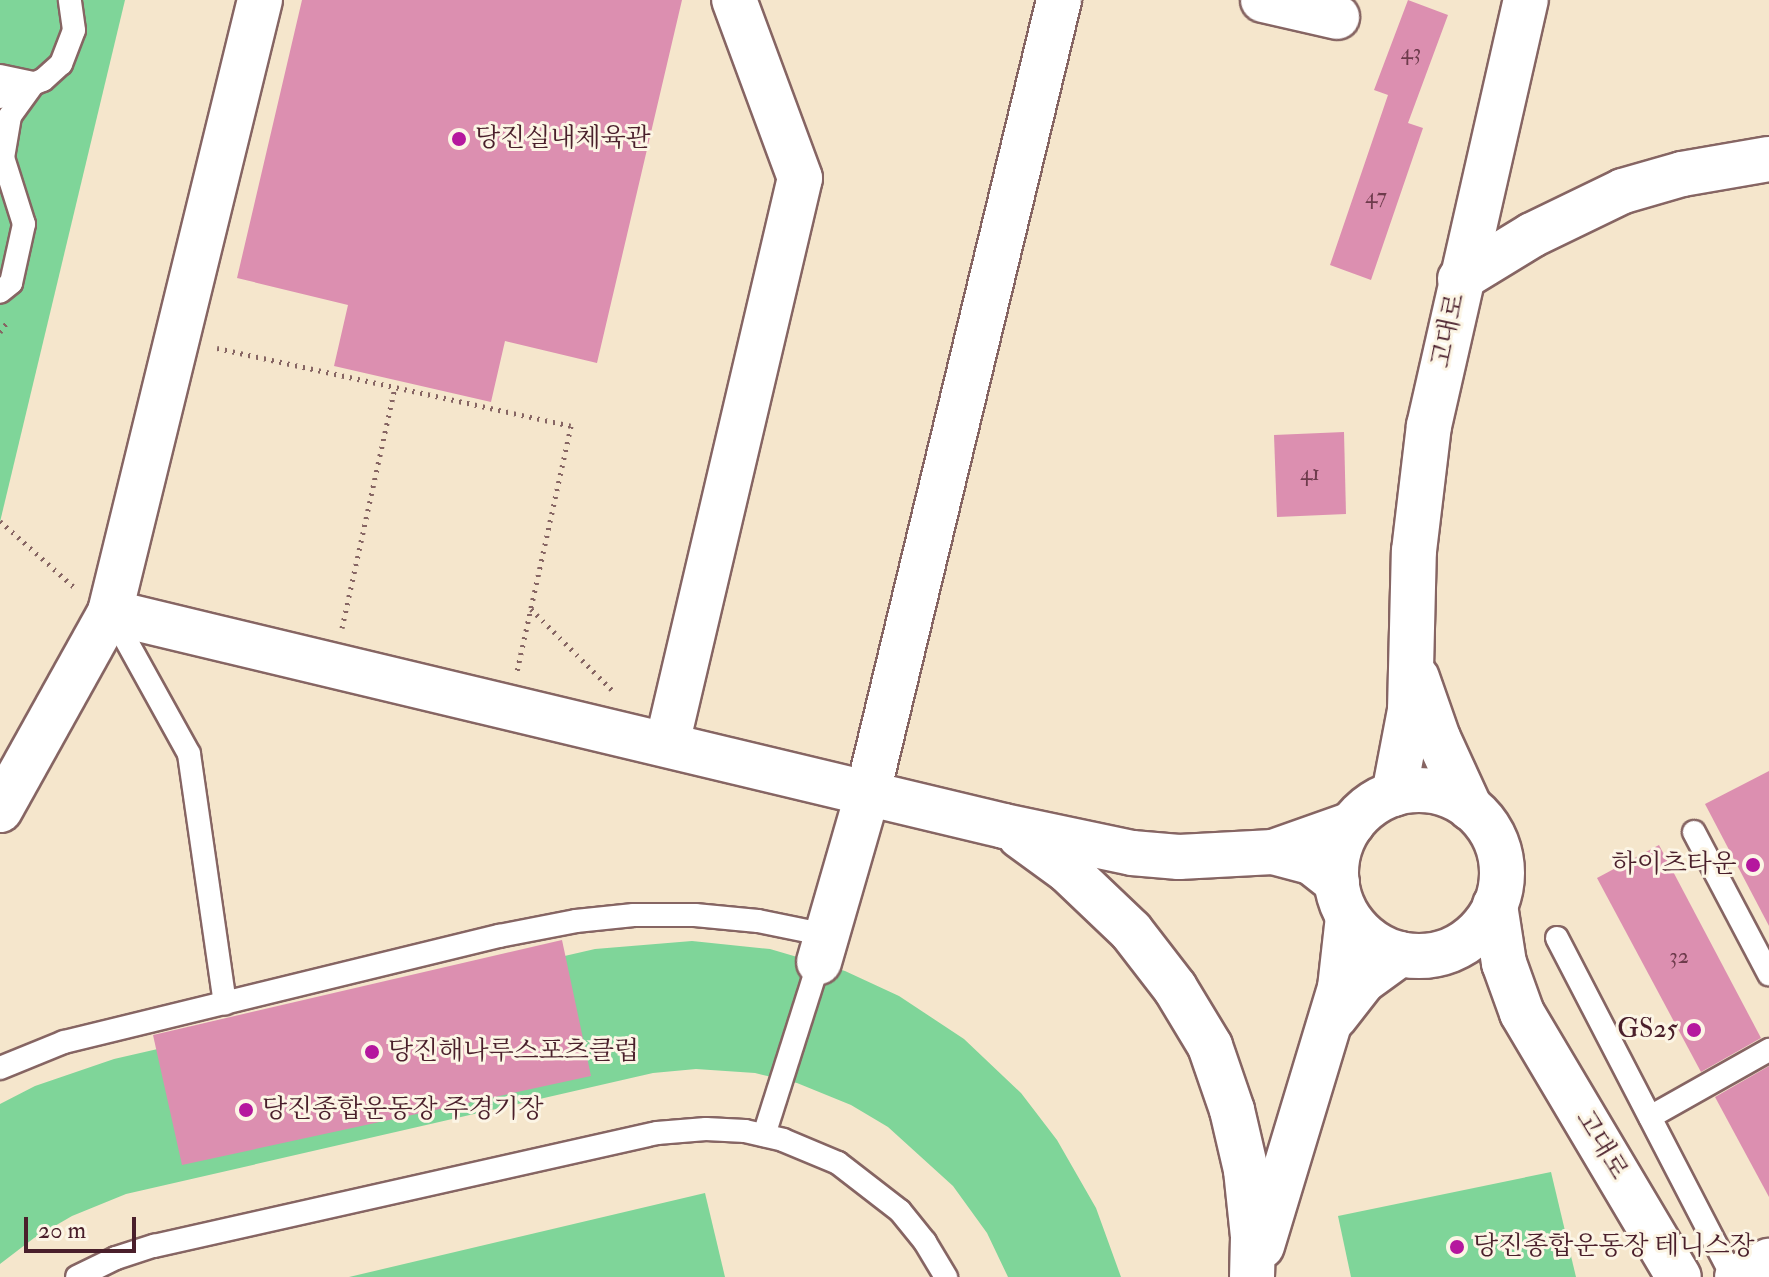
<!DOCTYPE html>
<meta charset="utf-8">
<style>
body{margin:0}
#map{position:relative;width:1769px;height:1277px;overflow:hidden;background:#f5e6cc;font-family:"IM FELL Double Pica","Noto Serif KR",serif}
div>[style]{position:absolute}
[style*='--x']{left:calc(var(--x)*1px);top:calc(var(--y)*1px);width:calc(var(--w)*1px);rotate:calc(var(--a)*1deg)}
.green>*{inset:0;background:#7fd599}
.building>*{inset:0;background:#dc8fb0}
.path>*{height:5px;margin-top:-2.5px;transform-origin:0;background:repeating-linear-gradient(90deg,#866563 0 2px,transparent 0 8px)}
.roads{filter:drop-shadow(2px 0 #866563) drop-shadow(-2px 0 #866563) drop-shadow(0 2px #866563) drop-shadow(0 -2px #866563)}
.service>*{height:22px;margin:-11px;padding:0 11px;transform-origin:11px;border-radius:11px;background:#fff}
.minor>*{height:44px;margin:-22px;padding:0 22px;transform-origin:22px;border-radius:22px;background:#fff}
.tertiary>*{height:44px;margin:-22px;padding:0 22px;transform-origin:22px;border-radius:22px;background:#fff}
.tertiary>.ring{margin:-22px;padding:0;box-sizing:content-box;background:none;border:44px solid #fff;border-radius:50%}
.dots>*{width:22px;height:22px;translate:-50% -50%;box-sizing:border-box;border:4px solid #fcf5e5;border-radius:50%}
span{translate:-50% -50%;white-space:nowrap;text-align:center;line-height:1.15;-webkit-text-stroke:6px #fcf5e5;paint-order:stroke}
.number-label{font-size:22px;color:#6e3b4c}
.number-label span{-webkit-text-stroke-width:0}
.poi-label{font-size:26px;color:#4a1f2b}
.left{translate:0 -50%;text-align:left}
.right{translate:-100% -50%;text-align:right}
.street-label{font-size:26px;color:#4a1f2b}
.scale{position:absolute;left:24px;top:1217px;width:112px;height:36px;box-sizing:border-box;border:4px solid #4a1f2b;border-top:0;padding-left:10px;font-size:24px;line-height:28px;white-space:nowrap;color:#4a1f2b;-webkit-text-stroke:6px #fcf5e5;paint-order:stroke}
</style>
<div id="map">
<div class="green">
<i style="clip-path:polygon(0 0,125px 0,0 522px)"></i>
<i style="clip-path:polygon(692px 941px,770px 949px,845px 971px,899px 996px,964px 1039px,1021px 1093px,1057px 1140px,1096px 1208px,1121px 1277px,1008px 1277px,987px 1233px,953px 1186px,888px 1127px,851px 1105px,797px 1083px,755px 1073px,696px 1069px,653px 1073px,126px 1194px,72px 1216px,34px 1238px,0 1264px,0 1104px,35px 1086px,114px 1059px,595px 949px)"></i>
<i style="clip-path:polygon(1551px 1172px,1576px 1277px,1351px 1277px,1338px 1216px)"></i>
<i style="clip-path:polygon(705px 1193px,725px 1277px,349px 1277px)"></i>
</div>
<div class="building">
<i style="clip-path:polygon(302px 0,682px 0,597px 363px,505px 341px,491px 402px,334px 366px,348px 305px,237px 278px)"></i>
<i style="clip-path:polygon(1408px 0,1448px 15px,1408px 123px,1423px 128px,1371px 280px,1330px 265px,1388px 95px,1374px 90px)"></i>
<i style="clip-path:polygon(1344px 432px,1346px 514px,1277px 517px,1274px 435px)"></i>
<i style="clip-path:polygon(1769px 771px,1769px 926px,1705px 804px)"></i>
<i style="clip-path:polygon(1659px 845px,1761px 1038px,1701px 1072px,1597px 878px)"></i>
<i style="clip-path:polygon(562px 940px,591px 1076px,182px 1165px,153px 1035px)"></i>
<i style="clip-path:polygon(1769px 1066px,1769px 1197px,1715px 1097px)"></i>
</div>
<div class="path">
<i style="--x:0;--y:332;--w:14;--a:-54"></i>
<i style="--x:217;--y:348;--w:362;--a:12.4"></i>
<i style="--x:571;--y:426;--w:251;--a:102.4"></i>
<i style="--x:0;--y:521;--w:99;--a:41.7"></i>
<i style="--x:531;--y:609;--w:115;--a:45"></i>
<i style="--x:342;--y:628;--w:247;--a:-77.6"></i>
</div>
<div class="roads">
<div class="service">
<i style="--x:0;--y:76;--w:35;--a:12"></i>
<i style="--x:0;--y:97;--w:46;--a:-21.6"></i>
<i style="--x:43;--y:80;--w:24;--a:-42"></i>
<i style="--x:61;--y:64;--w:36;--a:-69"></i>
<i style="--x:74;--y:30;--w:30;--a:-98"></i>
<i style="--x:0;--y:148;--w:80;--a:72.5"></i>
<i style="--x:24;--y:224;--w:60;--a:102.4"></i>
<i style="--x:11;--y:283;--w:14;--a:141"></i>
<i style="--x:3;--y:158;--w:43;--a:-80.5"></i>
<i style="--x:10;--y:116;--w:36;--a:-54"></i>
<i style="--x:111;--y:613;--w:161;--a:61"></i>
<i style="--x:189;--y:754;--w:252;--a:81.8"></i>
<i style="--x:1694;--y:832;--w:161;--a:62.2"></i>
<i style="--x:1557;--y:938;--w:382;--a:62.6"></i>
<i style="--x:0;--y:1068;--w:69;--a:-22.1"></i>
<i style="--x:64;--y:1042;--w:448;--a:-13.7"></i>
<i style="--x:499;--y:936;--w:78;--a:-11"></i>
<i style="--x:576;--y:921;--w:58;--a:-5.9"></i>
<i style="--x:634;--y:915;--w:61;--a:0"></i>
<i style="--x:695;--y:915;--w:63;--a:5.4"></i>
<i style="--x:758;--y:921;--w:70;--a:11.5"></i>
<i style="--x:1650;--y:1117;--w:137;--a:-29.4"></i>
<i style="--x:764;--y:1135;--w:182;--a:-72.4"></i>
<i style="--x:77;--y:1277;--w:43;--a:-26"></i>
<i style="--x:116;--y:1258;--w:40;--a:-18"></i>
<i style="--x:154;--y:1246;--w:516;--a:-12.66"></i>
<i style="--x:657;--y:1133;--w:49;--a:-4.7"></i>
<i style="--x:706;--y:1129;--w:39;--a:3"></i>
<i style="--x:745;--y:1131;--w:39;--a:13"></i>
<i style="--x:783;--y:1140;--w:60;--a:22.7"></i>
<i style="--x:838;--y:1163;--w:78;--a:37.7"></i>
<i style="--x:900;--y:1211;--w:40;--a:51"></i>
<i style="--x:925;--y:1242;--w:41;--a:59"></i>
</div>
<div class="minor">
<i style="--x:1263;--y:0;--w:76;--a:12.9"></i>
<i style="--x:1460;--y:279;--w:84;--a:-31.4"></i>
<i style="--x:1532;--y:235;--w:101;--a:-25.8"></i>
<i style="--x:1623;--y:191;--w:61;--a:-16.1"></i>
<i style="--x:1682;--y:174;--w:88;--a:-9.8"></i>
<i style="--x:110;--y:612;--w:630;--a:-76.23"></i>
<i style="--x:667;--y:744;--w:581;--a:-76.78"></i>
<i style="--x:800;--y:178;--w:190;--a:-110.3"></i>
<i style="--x:0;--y:810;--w:227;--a:-60.9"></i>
<i style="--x:110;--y:612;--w:919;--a:13.46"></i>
<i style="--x:1004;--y:826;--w:131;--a:11.9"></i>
<i style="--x:1132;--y:853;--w:47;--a:4.9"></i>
<i style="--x:1179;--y:857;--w:94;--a:-3"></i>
<i style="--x:1273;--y:852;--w:84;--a:-19.5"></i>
<i style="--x:1020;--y:836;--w:59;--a:36.1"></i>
<i style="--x:1068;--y:871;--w:87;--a:43.6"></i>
<i style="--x:1131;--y:931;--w:72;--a:52.3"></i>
<i style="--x:1175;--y:988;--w:68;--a:58.9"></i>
<i style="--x:1210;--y:1046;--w:68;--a:71"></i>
<i style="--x:1232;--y:1110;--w:62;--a:76.9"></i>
<i style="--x:1246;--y:1170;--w:67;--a:84"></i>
<i style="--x:1253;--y:1237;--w:40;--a:91.4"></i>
<i style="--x:1273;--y:852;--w:39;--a:15"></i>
<i style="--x:1311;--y:862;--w:33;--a:38"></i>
<i style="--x:819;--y:962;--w:177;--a:-73.9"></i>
<i style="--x:868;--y:792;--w:815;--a:-76.44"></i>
<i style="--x:1335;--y:1017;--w:46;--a:-52.1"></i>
<i style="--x:1363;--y:981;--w:46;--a:-36.1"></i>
<i style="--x:1262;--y:1246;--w:270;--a:-73.2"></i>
<i style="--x:1340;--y:988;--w:71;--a:-83.6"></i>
<i style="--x:1737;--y:1277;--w:36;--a:-27"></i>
</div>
<div class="tertiary">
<i style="--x:1417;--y:678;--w:64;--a:70.7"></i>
<i style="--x:1438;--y:738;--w:77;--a:65.4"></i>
<i class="ring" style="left:1336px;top:790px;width:122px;height:122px"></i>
<i style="--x:1394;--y:794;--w:86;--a:-79.2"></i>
<i style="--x:1410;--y:710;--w:159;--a:-88.6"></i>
<i style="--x:1414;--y:551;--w:126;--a:-83.2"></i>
<i style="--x:1429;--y:426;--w:437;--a:-77.2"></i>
<i style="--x:1495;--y:905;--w:59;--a:81.2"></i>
<i style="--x:1504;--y:963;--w:53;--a:70.2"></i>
<i style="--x:1522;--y:1013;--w:307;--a:59.3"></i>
</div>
</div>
<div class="dots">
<i style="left:459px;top:139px;background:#b5179e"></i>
<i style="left:1753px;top:865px;background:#b5179e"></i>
<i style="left:1694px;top:1030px;background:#b5179e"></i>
<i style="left:372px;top:1052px;background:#b5179e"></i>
<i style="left:246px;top:1110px;background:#b5179e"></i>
<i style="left:1457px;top:1247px;background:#b5179e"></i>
</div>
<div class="number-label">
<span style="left:1411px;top:53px">43</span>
<span style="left:1376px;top:197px">47</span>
<span style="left:1310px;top:474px">41</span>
<span style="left:1679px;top:957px">32</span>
</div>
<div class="poi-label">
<span class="left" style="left:475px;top:139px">당진실내체육관</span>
<span class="right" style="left:1737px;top:865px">하이츠타운</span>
<span class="right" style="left:1678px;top:1030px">GS25</span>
<span class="left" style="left:388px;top:1052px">당진해나루스포츠클럽</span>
<span class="left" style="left:262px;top:1110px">당진종합운동장 주경기장</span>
<span class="left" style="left:1473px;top:1247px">당진종합운동장 테니스장</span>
</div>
<div class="street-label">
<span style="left:1449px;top:331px;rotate:-78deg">고대로</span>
<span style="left:1601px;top:1145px;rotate:59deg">고대로</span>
</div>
<div class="scale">20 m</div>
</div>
